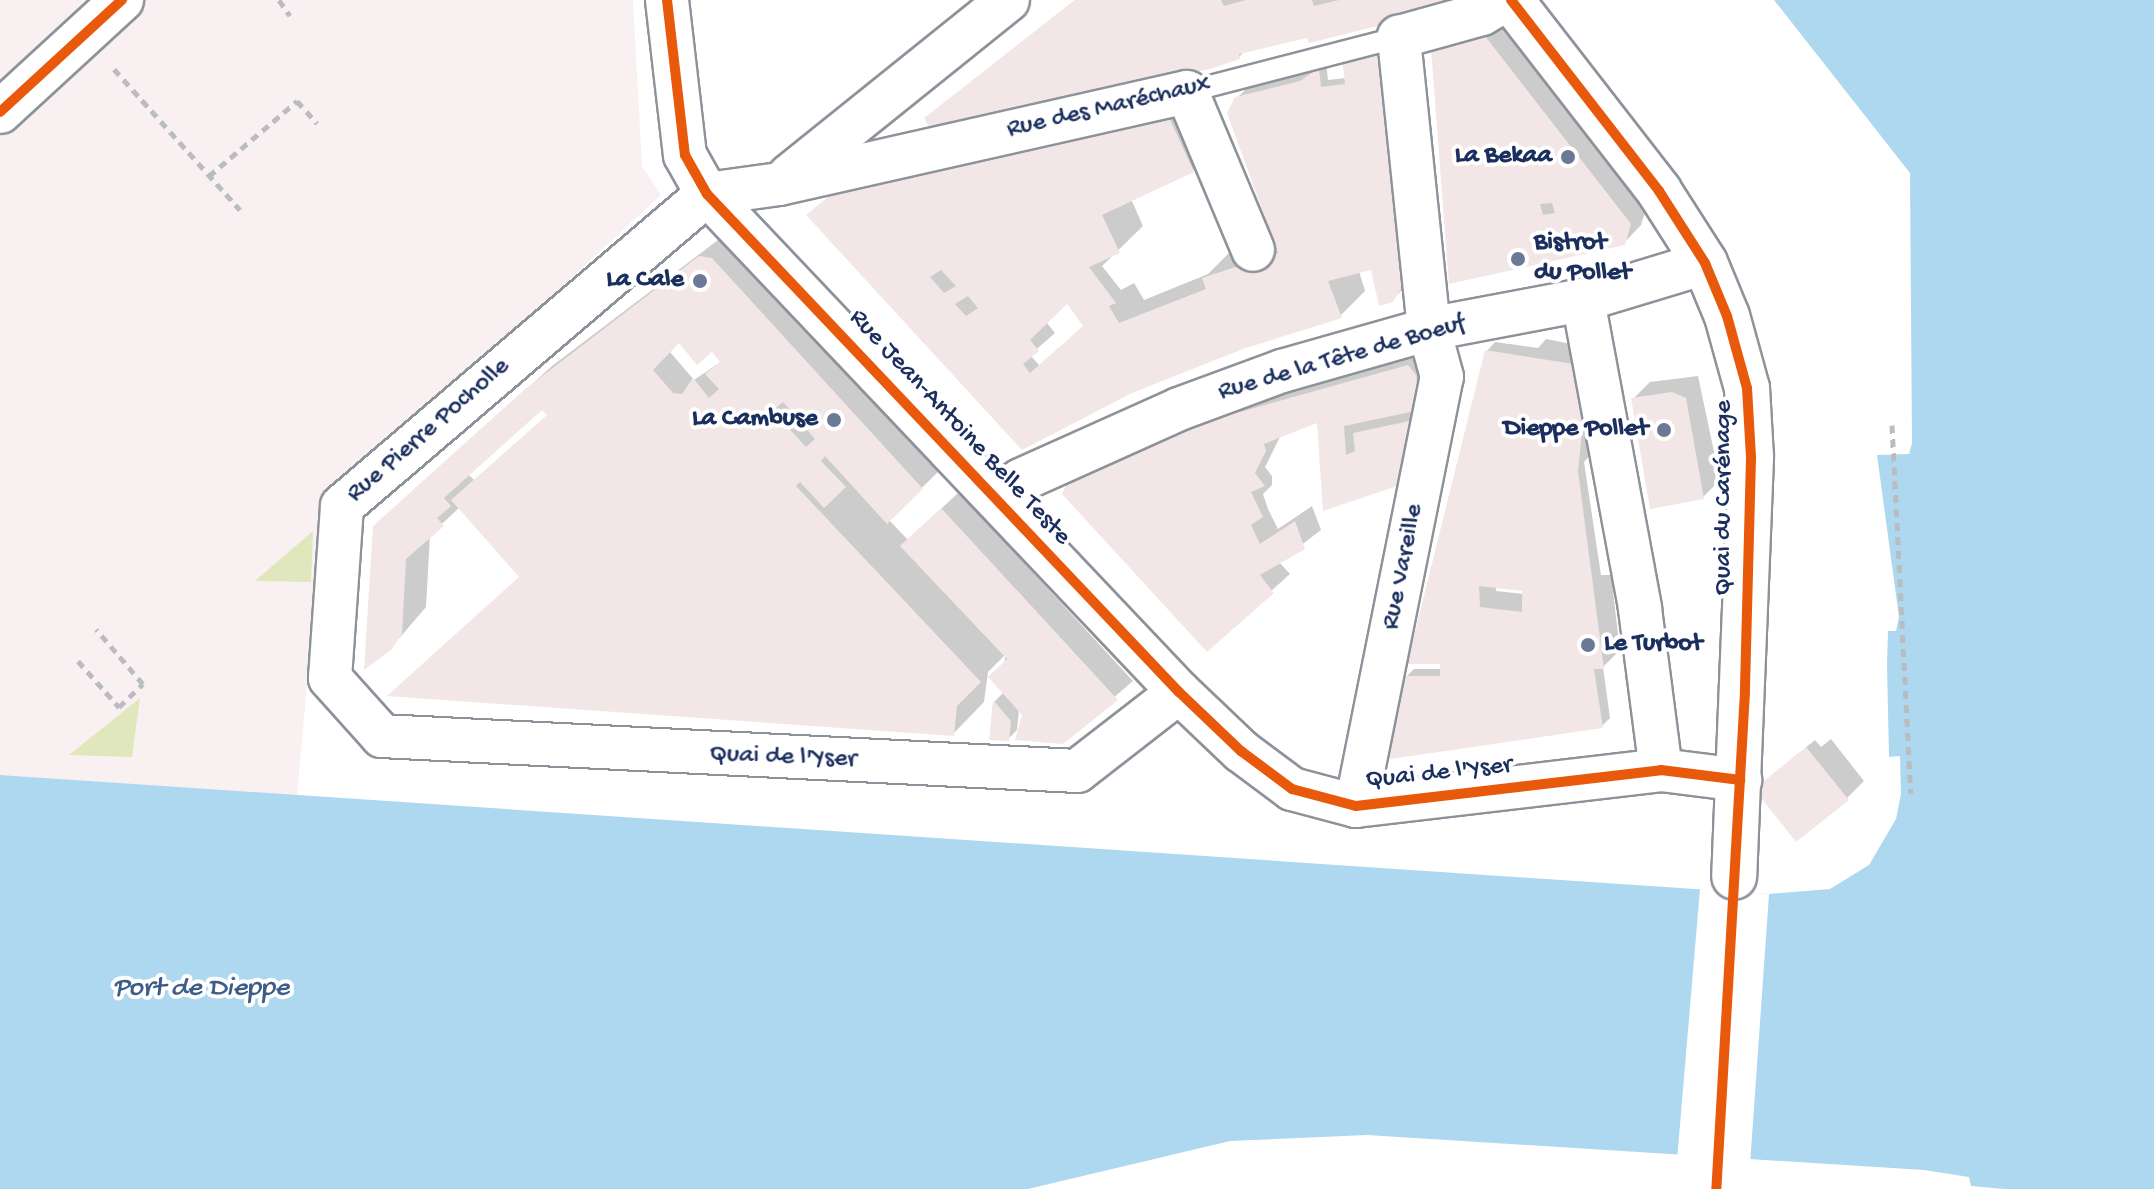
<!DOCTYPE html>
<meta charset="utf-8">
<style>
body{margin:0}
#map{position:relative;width:2154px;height:1189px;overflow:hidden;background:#fff;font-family:"Gochi Hand",sans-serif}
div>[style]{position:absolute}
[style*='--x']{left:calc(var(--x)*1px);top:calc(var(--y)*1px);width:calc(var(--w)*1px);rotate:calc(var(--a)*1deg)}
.built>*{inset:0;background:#f9f1f1}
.green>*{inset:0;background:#e0e7bc}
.water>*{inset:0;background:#add8f0}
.pier>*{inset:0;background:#fff}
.shadow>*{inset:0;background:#0003}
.building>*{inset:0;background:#f2e7e6}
.path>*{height:5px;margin-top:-2.5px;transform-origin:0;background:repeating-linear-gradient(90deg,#b9bcc1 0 8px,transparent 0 14px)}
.roads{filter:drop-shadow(2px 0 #8e929a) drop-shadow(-2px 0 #8e929a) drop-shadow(0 2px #8e929a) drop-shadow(0 -2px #8e929a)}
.lane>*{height:20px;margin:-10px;padding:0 10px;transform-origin:10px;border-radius:10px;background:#fff}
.street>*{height:42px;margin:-21px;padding:0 21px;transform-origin:21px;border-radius:21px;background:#fff}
.secondary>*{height:44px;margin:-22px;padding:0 22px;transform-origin:22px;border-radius:22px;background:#fff}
.cycleway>*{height:10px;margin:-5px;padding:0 5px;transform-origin:5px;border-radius:5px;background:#e8590c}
.dots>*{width:22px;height:22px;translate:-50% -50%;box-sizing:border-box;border:4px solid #fff;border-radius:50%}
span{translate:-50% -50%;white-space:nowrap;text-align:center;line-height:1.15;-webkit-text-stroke:8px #fff;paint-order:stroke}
.street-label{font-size:26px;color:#1b2f5e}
.poi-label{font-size:26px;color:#1b2f5e;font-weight:700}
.right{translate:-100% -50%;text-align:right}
.left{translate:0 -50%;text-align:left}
.water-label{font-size:28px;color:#3c5d88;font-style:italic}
</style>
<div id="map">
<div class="built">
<i style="clip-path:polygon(0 0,633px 0,642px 166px,661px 195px,323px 507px,297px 796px,0 775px)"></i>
</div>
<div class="green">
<i style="clip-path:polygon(313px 531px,311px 582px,255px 581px)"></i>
<i style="clip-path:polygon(140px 698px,132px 757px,69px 755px)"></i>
</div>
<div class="water">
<i style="clip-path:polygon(1774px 0,2154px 0,2154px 1189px,2004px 1189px,1971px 1186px,1969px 1177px,1924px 1170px,1367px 1135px,1230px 1141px,1028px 1189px,0 1189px,0 775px,1769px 894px,1830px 889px,1869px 865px,1896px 819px,1901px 794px,1900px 756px,1889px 757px,1887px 665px,1888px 631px,1896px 631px,1899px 617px,1877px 455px,1909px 454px,1912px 443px,1910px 173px)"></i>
</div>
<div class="pier">
<i style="clip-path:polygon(1700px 889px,1769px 894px,1750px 1165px,1677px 1160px)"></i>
</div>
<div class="shadow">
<i style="clip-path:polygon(1075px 0,1458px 0,1245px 51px,1239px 57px,926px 118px)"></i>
<i style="clip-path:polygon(1503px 20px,1647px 206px,1641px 225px,1624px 243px,1451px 281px,1433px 50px)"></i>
<i style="clip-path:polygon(evenodd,1388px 41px,1410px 282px,1392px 300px,1373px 267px,1359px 271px,1365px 291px,1340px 316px,1242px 347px,1115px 398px,1022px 448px,809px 215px,848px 179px,1192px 89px,1217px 145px,1193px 170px,1131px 199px,1143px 226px,1102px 266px,1121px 290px,1134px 283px,1144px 300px,1208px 274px,1229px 253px,1276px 240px,1237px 98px,1255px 80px,1326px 62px,1328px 80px,1346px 78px,1388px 41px,1067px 302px,1086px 326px,1040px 366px,1030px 355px,1055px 333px,1047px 323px,1067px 302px)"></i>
<i style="clip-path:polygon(evenodd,718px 240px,729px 241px,939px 471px,889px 520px,908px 540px,959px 492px,1133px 681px,1062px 742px,1019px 709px,1017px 730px,1008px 739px,991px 738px,995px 701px,1004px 692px,1005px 655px,988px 672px,984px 702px,953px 734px,414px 672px,521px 576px,460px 507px,430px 535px,426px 607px,390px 649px,375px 527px,552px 366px,718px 240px,679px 341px,712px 349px,722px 361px,694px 380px,670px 352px,679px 341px,718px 240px,542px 408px,549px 415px,475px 481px,468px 474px,542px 408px)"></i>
<i style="clip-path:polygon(evenodd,1546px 339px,1596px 349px,1594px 451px,1584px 462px,1601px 575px,1611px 575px,1620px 650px,1603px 667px,1610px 718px,1602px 726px,1406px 677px,1414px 669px,1442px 669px,1434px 567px,1487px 351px,1495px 342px,1538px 348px,1546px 339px,1496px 586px,1523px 589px,1524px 594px,1496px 591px,1496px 586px)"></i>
<i style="clip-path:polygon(1426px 349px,1434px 403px,1325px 508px,1319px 420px,1281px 435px,1265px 467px,1272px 476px,1272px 485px,1263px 494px,1268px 509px,1278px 529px,1312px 506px,1321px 530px,1279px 562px,1290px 574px,1207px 649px,1069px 484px,1086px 466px,1268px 397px)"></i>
<i style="clip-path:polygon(1698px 376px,1720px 480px,1703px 497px,1633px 399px,1650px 382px)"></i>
<i style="clip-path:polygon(1831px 739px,1864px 781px,1847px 798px,1765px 781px,1815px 740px,1821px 747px)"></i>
</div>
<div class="building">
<i style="clip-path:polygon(1075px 0,1221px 0,1224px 6px,1246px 0,1312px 0,1314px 6px,1339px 0,1455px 0,1454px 7px,1309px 43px,1307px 38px,1239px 54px,1240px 59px,1210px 69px,930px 129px,924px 118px)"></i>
<i style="clip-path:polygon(evenodd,1485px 36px,1631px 224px,1625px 245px,1449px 284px,1431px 49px,1485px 36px,1552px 203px,1555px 213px,1543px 215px,1540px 204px,1552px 203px)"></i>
<i style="clip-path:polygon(evenodd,1380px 48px,1402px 287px,1393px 302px,1379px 306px,1371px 270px,1328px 281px,1342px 318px,1243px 349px,1132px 393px,1022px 450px,806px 215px,829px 196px,1167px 113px,1194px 172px,1102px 215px,1120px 253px,1089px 267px,1116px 303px,1109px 306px,1119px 323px,1206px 289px,1202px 278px,1278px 253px,1227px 113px,1235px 97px,1300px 81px,1319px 68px,1321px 87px,1345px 84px,1342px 58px,1380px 48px,941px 270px,956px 286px,944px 293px,930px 277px,941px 270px,1380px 48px,968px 296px,978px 308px,966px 316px,955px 304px,968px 296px,1380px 48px,1067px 304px,1083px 326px,1030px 373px,1023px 364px,1039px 351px,1030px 340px,1067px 304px)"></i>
<i style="clip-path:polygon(evenodd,699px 256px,712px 258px,923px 489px,887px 524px,825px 456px,821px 461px,846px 487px,824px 508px,800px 482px,796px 486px,981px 682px,957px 706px,954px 736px,387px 696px,519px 577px,451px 500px,547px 415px,542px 410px,444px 498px,451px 506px,437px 518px,444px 526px,406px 559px,402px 634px,391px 650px,364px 670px,373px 526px,524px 390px,699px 256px,679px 343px,697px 365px,712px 352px,720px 362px,705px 374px,719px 389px,709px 398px,693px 378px,682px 394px,673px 393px,653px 370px,679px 343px,699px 256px,783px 402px,815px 439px,806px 447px,773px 411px,783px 402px)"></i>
<i style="clip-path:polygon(evenodd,1485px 350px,1580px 365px,1583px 422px,1578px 471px,1604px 669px,1594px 669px,1603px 728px,1384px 760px,1404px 676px,1440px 676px,1440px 664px,1407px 664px,1485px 350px,1479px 586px,1522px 591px,1522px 612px,1480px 607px,1479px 586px)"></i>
<i style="clip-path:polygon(1408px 365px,1416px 375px,1420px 410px,1344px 426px,1346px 455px,1355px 451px,1353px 433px,1419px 419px,1406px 483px,1323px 511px,1317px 423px,1264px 444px,1266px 451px,1255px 473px,1265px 486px,1251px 492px,1263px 517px,1251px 525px,1260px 544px,1295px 521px,1305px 549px,1260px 575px,1274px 593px,1207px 652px,1062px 494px,1067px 483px,1197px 424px)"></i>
<i style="clip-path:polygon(1672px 392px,1686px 398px,1704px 499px,1650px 509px,1631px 398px)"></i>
<i style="clip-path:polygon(941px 508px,1118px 700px,1063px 744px,1015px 740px,1022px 715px,988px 677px,1007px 659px,900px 546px)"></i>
<i style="clip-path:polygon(993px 700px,1011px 721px,1009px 741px,989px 740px)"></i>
<i style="clip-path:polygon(1806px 747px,1849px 800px,1796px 842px,1754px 789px)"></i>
</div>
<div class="path">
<i style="--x:279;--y:0;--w:19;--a:55"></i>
<i style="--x:114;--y:69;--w:189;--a:48.2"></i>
<i style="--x:209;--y:176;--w:116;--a:-40.4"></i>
<i style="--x:297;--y:101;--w:30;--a:48"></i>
<i style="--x:1892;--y:425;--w:369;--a:87.1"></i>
<i style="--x:78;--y:661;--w:62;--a:48.3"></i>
<i style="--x:119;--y:707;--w:33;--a:-44"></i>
<i style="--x:143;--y:684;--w:72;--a:-130.5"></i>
</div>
<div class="roads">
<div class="lane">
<i style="--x:1187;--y:92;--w:219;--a:-14.5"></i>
</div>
<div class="street">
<i style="--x:667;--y:0;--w:156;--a:83.4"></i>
<i style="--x:685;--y:155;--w:45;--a:60.6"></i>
<i style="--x:707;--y:194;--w:686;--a:46.54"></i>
<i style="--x:1179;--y:692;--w:86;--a:43.6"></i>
<i style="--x:1241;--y:751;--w:64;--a:36.7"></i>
<i style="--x:1292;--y:789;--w:66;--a:14.9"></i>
<i style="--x:1356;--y:806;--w:307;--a:-6.7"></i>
<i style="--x:1661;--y:770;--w:80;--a:7.2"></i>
<i style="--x:0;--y:112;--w:166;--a:-42.6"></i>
<i style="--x:789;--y:176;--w:281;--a:-38.8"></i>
<i style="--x:1583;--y:300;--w:314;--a:79.5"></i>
<i style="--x:1640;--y:609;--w:162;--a:82.6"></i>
<i style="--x:995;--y:497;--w:31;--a:-33"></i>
<i style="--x:1021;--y:480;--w:173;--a:-24.2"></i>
<i style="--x:1179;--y:409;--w:110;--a:-20.3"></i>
<i style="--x:1282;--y:371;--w:153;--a:-15.9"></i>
<i style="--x:1429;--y:329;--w:157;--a:-10.7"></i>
<i style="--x:1583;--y:300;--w:127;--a:-16.9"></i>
<i style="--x:1179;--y:692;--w:129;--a:142.2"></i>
<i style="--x:1077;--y:771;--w:696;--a:-177.12"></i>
<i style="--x:382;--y:736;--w:78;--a:-131.9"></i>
<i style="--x:330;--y:678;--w:172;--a:-86"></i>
<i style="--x:342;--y:506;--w:480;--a:-40.5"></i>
<i style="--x:707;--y:194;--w:73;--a:-7.9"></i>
<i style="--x:779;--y:184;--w:418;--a:-12.7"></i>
<i style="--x:1187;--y:92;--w:171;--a:67.3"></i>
<i style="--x:1356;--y:806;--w:438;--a:-78.7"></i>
<i style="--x:1442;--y:377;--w:50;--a:-105.2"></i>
<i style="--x:1429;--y:329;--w:294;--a:-95.9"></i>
<i style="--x:1399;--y:37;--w:86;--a:-15.5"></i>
<i style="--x:1482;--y:14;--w:27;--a:-31"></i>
</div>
<div class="secondary">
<i style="--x:1511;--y:0;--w:242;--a:52.2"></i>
<i style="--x:1659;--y:191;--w:85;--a:57.4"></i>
<i style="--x:1705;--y:263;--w:57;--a:67.5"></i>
<i style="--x:1727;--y:316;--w:75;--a:74.5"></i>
<i style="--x:1747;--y:388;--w:70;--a:86.7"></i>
<i style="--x:1751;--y:458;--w:419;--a:92.3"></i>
</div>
</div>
<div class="cycleway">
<i style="--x:667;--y:0;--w:156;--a:83.4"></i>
<i style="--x:685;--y:155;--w:45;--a:60.6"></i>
<i style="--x:707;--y:194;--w:686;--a:46.54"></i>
<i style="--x:1179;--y:692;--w:86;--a:43.6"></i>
<i style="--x:1241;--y:751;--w:64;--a:36.7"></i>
<i style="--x:1292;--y:789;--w:66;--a:14.9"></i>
<i style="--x:1356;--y:806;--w:307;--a:-6.7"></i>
<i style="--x:1661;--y:770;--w:80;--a:7.2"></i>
<i style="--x:1511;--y:0;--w:242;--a:52.2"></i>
<i style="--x:1659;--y:191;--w:85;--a:57.4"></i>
<i style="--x:1705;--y:263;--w:57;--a:67.5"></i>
<i style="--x:1727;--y:316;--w:75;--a:74.5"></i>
<i style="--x:1747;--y:388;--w:70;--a:86.7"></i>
<i style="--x:1751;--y:458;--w:234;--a:91.5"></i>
<i style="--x:1745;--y:692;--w:498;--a:93.3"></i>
<i style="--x:0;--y:112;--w:166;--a:-42.6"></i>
</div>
<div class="dots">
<i style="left:1568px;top:157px;background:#6b7896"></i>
<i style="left:1518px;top:259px;background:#6b7896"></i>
<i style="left:700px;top:281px;background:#6b7896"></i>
<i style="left:834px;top:420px;background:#6b7896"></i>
<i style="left:1664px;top:430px;background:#6b7896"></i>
<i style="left:1588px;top:645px;background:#6b7896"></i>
</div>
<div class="street-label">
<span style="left:1109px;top:108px;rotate:-13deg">Rue des Maréchaux</span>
<span style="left:1342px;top:359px;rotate:-16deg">Rue de la Tête de Boeuf</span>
<span style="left:959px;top:428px;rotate:47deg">Rue Jean-Antoine Belle Teste</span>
<span style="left:429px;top:431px;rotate:-41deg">Rue Pierre Pocholle</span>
<span style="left:1725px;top:498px;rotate:-90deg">Quai du Carénage</span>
<span style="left:1404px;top:567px;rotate:-79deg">Rue Vareille</span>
<span style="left:783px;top:758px;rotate:2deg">Quai de l'Yser</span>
<span style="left:1439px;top:774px;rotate:-6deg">Quai de l'Yser</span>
</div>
<div class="poi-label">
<span class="right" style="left:1552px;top:157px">La Bekaa</span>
<span class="left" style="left:1534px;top:259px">Bistrot<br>du Pollet</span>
<span class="right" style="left:684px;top:281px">La Cale</span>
<span class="right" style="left:818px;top:420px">La Cambuse</span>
<span class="right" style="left:1648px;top:430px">Dieppe Pollet</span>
<span class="left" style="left:1604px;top:645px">Le Turbot</span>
</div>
<div class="water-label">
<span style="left:201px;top:989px">Port de Dieppe</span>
</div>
</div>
